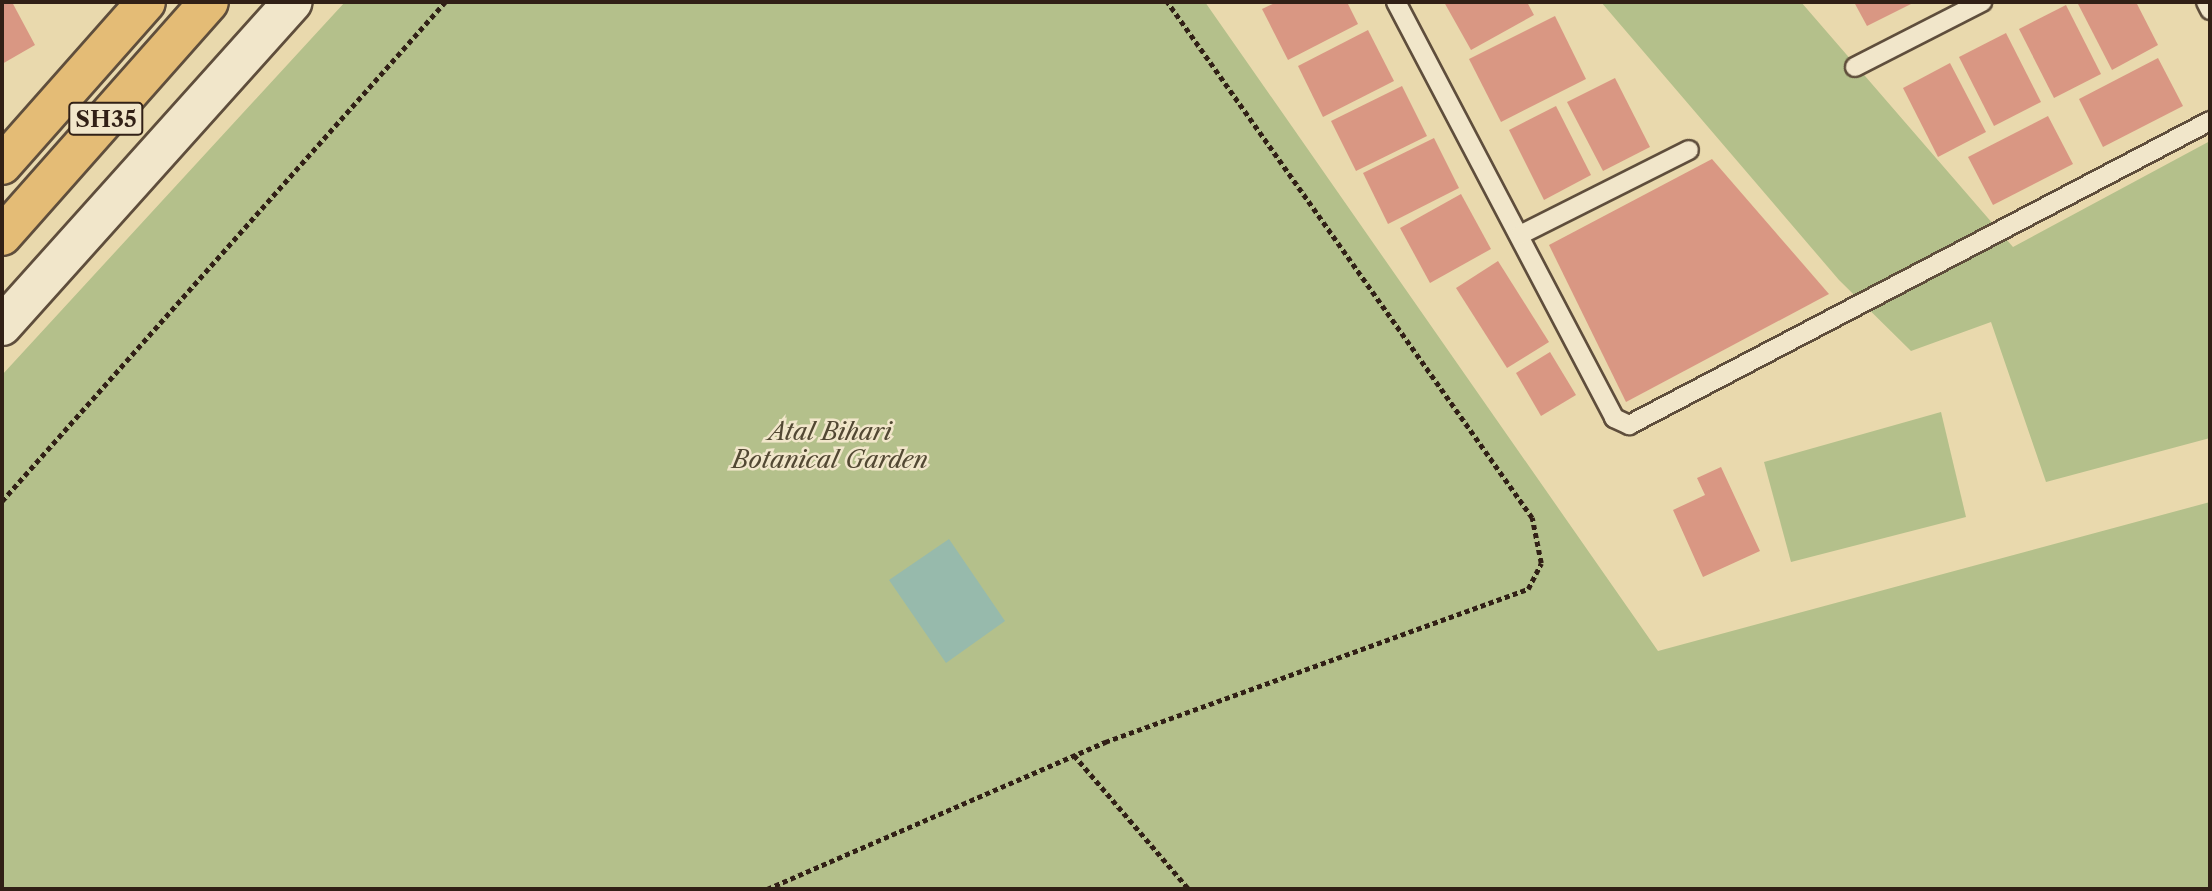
<!DOCTYPE html>
<style>
body{margin:0}
#map{position:relative;width:2212px;height:891px;overflow:hidden;background:#e9d9ad;font-family:"Libre Caslon Text",serif}
div>[style]{position:absolute}
[style*='--x']{left:calc(var(--x)*1px);top:calc(var(--y)*1px);width:calc(var(--w)*1px);rotate:calc(var(--a)*1deg)}
.green>*{inset:0;background:#b4c08b}
.water>*{inset:0;background:#97baac}
.building>*{inset:0;background:#d99783}
.path>*{height:4.5px;margin-top:-2.25px;transform-origin:0;background:repeating-linear-gradient(90deg,#312016 0 5px,transparent 0 8.5px)}
.roads{filter:drop-shadow(2px 0 #5f4e3c) drop-shadow(-2px 0 #5f4e3c) drop-shadow(0 2px #5f4e3c) drop-shadow(0 -2px #5f4e3c)}
.service>*{height:18px;margin:-9px;padding:0 9px;transform-origin:9px;border-radius:9px;background:#f1e6ca}
.tertiary>*{height:38px;margin:-19px;padding:0 19px;transform-origin:19px;border-radius:19px;background:#f1e6ca}
.primary>*{height:38px;margin:-19px;padding:0 19px;transform-origin:19px;border-radius:19px;background:#e4bc76}
span{translate:-50% -50%;white-space:nowrap;text-align:center;line-height:1.15;-webkit-text-stroke:5px #f1e6ca;paint-order:stroke}
.shield-label span{padding:2px 5px;background:#f1e6ca;border:2px solid;border-radius:5px;-webkit-text-stroke-width:0}
.shield-label{font-size:23px;color:#312016;font-weight:700}
.park-label{font-size:24px;color:#524833;font-style:italic}
.frame{position:absolute;inset:0;border:4px solid #312016;pointer-events:none}
</style>
<div id="map">
<div class="green">
<i style="clip-path:polygon(345px 2px,1205px 2px,1658px 651px,2210px 502px,2210px 889px,2px 889px,2px 375px)"></i>
<i style="clip-path:polygon(1601px 2px,1801px 2px,2013px 247px,2210px 141px,2210px 438px,2046px 482px,1991px 322px,1911px 351px,1839px 280px)"></i>
<i style="clip-path:polygon(1941px 412px,1966px 517px,1791px 562px,1764px 462px)"></i>
</div>
<div class="water">
<i style="clip-path:polygon(949px 539px,1005px 621px,946px 663px,889px 580px)"></i>
</div>
<div class="building">
<i style="clip-path:polygon(2px 2px,12px 2px,35px 45px,2px 64px)"></i>
<i style="clip-path:polygon(1277px 2px,1347px 2px,1358px 24px,1288px 60px,1262px 9px)"></i>
<i style="clip-path:polygon(1444px 2px,1527px 2px,1534px 15px,1471px 50px)"></i>
<i style="clip-path:polygon(1854px 2px,1915px 2px,1867px 26px)"></i>
<i style="clip-path:polygon(2077px 2px,2136px 2px,2158px 45px,2112px 70px)"></i>
<i style="clip-path:polygon(2066px 5px,2101px 74px,2054px 98px,2019px 29px)"></i>
<i style="clip-path:polygon(1555px 16px,1586px 79px,1501px 122px,1469px 59px)"></i>
<i style="clip-path:polygon(1368px 30px,1394px 81px,1323px 117px,1298px 66px)"></i>
<i style="clip-path:polygon(2006px 33px,2041px 102px,1994px 126px,1959px 57px)"></i>
<i style="clip-path:polygon(2158px 58px,2183px 106px,2103px 147px,2079px 99px)"></i>
<i style="clip-path:polygon(1950px 63px,1986px 132px,1938px 157px,1903px 88px)"></i>
<i style="clip-path:polygon(1615px 78px,1650px 147px,1603px 171px,1567px 102px)"></i>
<i style="clip-path:polygon(1402px 86px,1427px 136px,1356px 171px,1331px 121px)"></i>
<i style="clip-path:polygon(1556px 106px,1591px 175px,1544px 200px,1509px 130px)"></i>
<i style="clip-path:polygon(2048px 116px,2073px 164px,1993px 205px,1968px 157px)"></i>
<i style="clip-path:polygon(1434px 138px,1459px 188px,1388px 224px,1363px 173px)"></i>
<i style="clip-path:polygon(1712px 159px,1829px 294px,1626px 402px,1549px 245px)"></i>
<i style="clip-path:polygon(1461px 194px,1491px 249px,1430px 283px,1400px 228px)"></i>
<i style="clip-path:polygon(1498px 261px,1549px 342px,1507px 368px,1456px 288px)"></i>
<i style="clip-path:polygon(1550px 352px,1576px 395px,1541px 416px,1516px 373px)"></i>
<i style="clip-path:polygon(1721px 467px,1760px 551px,1703px 577px,1673px 510px,1705px 495px,1697px 478px)"></i>
</div>
<div class="path">
<i style="--x:2;--y:501;--w:667;--a:-48.4"></i>
<i style="--x:1074;--y:755;--w:177;--a:49.4"></i>
<i style="--x:767;--y:889;--w:369;--a:-23.5"></i>
<i style="--x:1105;--y:742;--w:450;--a:-19.9"></i>
<i style="--x:1528;--y:589;--w:29;--a:-63"></i>
<i style="--x:1541;--y:563;--w:46;--a:-101.3"></i>
<i style="--x:1532;--y:518;--w:632;--a:-125.27"></i>
</div>
<div class="roads">
<div class="service">
<i style="--x:1396;--y:2;--w:470;--a:62.3"></i>
<i style="--x:1614;--y:418;--w:17;--a:25"></i>
<i style="--x:1629;--y:425;--w:656;--a:-27.62"></i>
<i style="--x:2206;--y:2;--w:9;--a:63"></i>
<i style="--x:1855;--y:67;--w:143;--a:-27.1"></i>
<i style="--x:1520;--y:235;--w:189;--a:-26.7"></i>
</div>
<div class="tertiary">
<i style="--x:2;--y:326;--w:435;--a:-48.1"></i>
</div>
<div class="primary">
<i style="--x:2;--y:165;--w:217;--a:-48.5"></i>
<i style="--x:2;--y:236;--w:312;--a:-48.5"></i>
</div>
</div>
<div class="shield-label">
<span style="left:106px;top:119px">SH35</span>
</div>
<div class="park-label">
<span style="left:830px;top:446px">Atal Bihari<br>Botanical Garden</span>
</div>
<div class="frame"></div>
</div>
